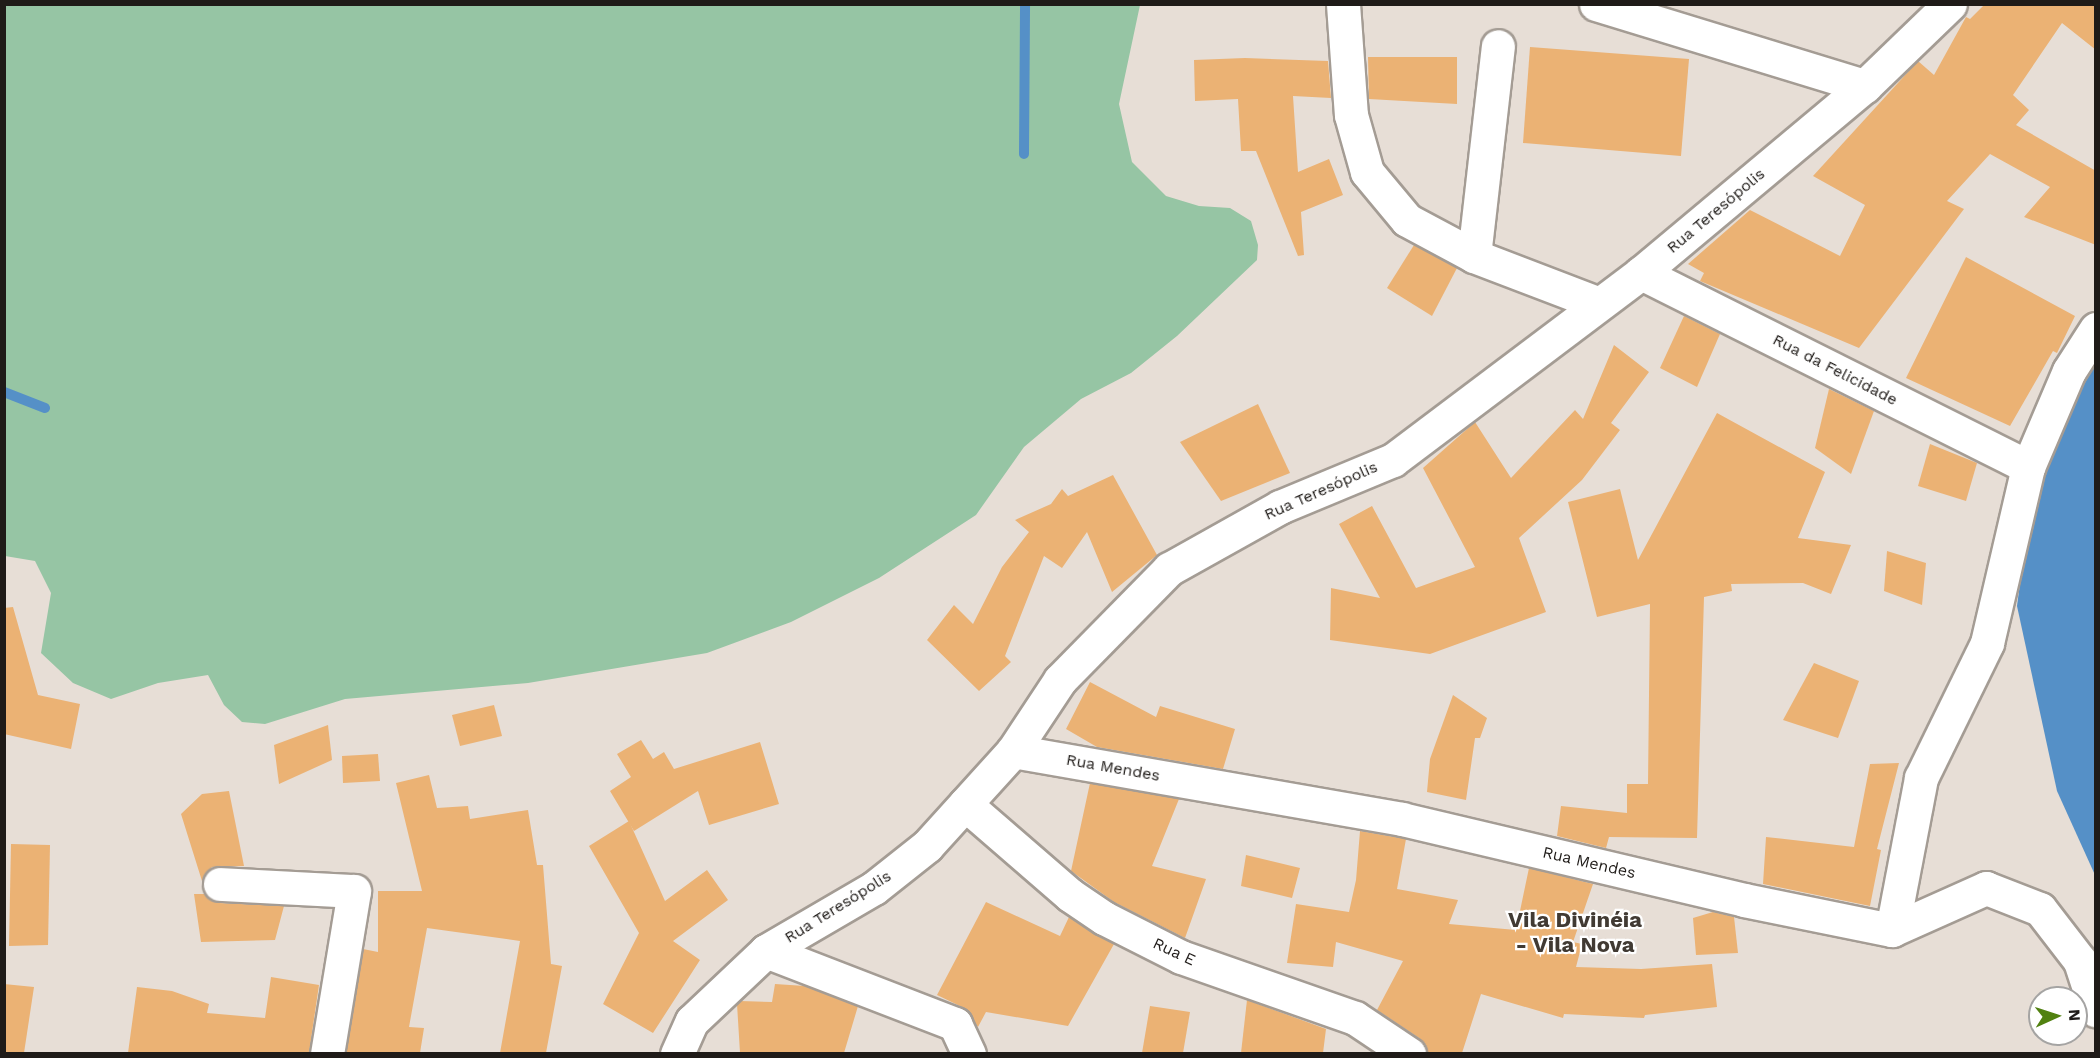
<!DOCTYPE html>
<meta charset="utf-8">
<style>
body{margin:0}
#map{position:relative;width:2100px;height:1058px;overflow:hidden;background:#e7ded6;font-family:"Work Sans",sans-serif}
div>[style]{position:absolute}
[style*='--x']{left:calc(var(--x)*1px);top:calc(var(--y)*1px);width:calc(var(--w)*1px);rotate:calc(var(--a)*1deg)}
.green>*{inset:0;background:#96c5a4}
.water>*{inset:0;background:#5590c7}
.stream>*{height:10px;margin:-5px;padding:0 5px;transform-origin:5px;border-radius:5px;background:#5590c7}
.building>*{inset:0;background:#ebb274}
.roads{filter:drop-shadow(2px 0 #a49c94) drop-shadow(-2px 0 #a49c94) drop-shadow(0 2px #a49c94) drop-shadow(0 -2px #a49c94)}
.minor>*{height:33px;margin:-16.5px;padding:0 16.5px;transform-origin:16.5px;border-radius:16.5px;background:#fff}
span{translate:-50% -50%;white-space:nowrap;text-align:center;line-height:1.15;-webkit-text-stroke:4.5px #fff;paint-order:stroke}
.street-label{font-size:16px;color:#1f1b18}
.district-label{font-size:22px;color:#413a33;font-weight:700}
.frame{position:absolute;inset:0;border:6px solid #1f1b18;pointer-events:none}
.north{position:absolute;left:2028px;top:986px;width:60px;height:60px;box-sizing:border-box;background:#fff;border:2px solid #a5a4a3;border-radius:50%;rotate:87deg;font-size:16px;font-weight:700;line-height:24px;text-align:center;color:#1f1b18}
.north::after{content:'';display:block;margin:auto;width:21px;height:27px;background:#518110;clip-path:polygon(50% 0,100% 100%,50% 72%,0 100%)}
</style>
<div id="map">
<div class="green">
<i style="clip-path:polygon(4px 5px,1140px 5px,1119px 104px,1132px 162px,1166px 196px,1199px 206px,1230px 208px,1251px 221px,1258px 245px,1257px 260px,1177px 336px,1131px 373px,1081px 399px,1024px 447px,976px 515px,879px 578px,791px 622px,707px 653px,528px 683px,345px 699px,265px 724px,242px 722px,224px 705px,208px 675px,158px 683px,111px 699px,73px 683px,41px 653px,51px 593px,35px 561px,5px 556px)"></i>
</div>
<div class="water">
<i style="clip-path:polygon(2095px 357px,2095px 875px,2057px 791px,2017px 606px,2026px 539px,2045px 471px,2061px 423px)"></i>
</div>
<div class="stream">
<i style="--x:1024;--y:154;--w:150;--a:-89.6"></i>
<i style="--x:4;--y:392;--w:44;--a:21.3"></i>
</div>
<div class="building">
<i style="clip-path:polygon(1985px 4px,2096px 4px,2096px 50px,2062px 23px,2013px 95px,2029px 110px,2016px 125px,2096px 171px,2096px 245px,2024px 217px,2050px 187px,1990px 154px,1947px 201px,1964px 209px,1859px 348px,1700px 281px,1704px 273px,1688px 264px,1750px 210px,1840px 256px,1865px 205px,1813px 176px,1918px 61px,1934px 75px,1966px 17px,1970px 19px)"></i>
<i style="clip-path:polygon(1530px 47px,1689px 59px,1681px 156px,1523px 143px)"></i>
<i style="clip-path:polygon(1368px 57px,1457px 57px,1457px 104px,1369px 99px)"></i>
<i style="clip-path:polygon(1245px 58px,1328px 61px,1331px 98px,1293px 96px,1298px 172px,1329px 159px,1343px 195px,1301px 212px,1304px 255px,1298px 256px,1256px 151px,1241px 151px,1238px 99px,1195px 101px,1194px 60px)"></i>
<i style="clip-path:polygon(1414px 245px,1457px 268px,1432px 316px,1387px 288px)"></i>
<i style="clip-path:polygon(1966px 257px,2075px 316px,2057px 353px,2053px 351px,2010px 426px,1906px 378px)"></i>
<i style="clip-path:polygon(1684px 316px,1720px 334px,1697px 387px,1660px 368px)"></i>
<i style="clip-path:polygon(1614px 345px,1649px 372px,1611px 423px,1620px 430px,1582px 480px,1519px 538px,1546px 612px,1430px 654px,1330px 640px,1331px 588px,1380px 598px,1339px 524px,1372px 506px,1416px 588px,1475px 567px,1423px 468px,1475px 422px,1511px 478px,1575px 410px,1583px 419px)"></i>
<i style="clip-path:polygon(1829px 389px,1874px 411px,1851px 474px,1815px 448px)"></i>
<i style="clip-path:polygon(1258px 404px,1290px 473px,1221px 501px,1180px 442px)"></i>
<i style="clip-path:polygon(1717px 413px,1825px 472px,1798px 538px,1851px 545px,1831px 594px,1803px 583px,1731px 584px,1732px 591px,1704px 597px,1697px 838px,1609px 837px,1606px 848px,1557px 836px,1561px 806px,1627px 813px,1627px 784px,1648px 784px,1650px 604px,1597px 617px,1568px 502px,1620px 489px,1638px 560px)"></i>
<i style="clip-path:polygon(1930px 444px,1977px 463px,1966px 501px,1918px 486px)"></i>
<i style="clip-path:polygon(1113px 475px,1157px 555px,1112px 592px,1087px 532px,1062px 568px,1044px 556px,1005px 656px,1011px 662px,979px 691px,927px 640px,954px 605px,973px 624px,1002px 567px,1029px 532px,1015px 520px,1051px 504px,1062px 489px,1068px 496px)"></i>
<i style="clip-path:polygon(1887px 551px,1926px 563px,1922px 605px,1884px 591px)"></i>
<i style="clip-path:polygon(13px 607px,38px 695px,80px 704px,71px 749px,4px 734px,4px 608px)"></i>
<i style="clip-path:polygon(1814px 663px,1859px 681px,1838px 738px,1783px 720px)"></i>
<i style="clip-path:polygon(1090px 682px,1156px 717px,1160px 706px,1235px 729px,1223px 769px,1097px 747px,1066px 729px)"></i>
<i style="clip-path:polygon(1453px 695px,1487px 718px,1480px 738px,1475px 738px,1466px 800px,1427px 792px,1430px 759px)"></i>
<i style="clip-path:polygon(494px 705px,502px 736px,460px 746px,452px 715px)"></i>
<i style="clip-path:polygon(328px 725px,332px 760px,279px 784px,274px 745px)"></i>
<i style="clip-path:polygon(641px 740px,653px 759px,664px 752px,674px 769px,760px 742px,779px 804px,709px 825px,698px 791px,634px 831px,610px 791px,631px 777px,617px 754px)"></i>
<i style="clip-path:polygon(378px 754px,380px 781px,343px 783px,342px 756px)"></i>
<i style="clip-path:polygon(1899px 763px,1877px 849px,1881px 850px,1870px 906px,1763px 884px,1766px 837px,1854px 847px,1870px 764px)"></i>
<i style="clip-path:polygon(429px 775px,437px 808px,468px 806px,470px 819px,528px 810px,537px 865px,543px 865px,551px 964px,562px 966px,546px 1053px,500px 1053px,520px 941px,427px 928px,409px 1027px,424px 1028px,420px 1053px,346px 1053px,363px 949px,378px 952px,378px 891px,422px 891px,396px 783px)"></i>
<i style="clip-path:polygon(1090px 783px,1179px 799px,1152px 866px,1206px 879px,1185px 938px,1114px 902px,1071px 871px)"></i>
<i style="clip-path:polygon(229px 791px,244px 866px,212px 867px,202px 881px,181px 814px,202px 794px)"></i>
<i style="clip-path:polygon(629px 821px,665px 901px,707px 870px,728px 900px,673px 941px,700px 960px,653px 1033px,603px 1004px,639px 933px,589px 846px)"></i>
<i style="clip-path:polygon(1360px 831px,1406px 839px,1397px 889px,1458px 900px,1449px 924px,1516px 930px,1529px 868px,1593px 884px,1573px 942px,1582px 944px,1576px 967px,1641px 969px,1712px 964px,1717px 1007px,1645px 1015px,1644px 1018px,1564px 1014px,1563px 1018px,1481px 994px,1462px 1053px,1427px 1053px,1419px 1038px,1377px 1010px,1403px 961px,1336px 942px,1333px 967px,1287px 963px,1296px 904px,1349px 912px,1356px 880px)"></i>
<i style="clip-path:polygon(11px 844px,50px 845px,48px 945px,9px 946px)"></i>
<i style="clip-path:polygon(1246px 855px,1300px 868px,1292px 898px,1241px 886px)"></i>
<i style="clip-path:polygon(194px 894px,205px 894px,219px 903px,284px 906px,275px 940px,201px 942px)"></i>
<i style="clip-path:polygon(986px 902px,1060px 936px,1069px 917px,1114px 944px,1068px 1026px,986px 1012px,978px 1027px,962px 1007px,937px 995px)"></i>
<i style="clip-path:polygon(1713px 912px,1734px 917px,1738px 953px,1696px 955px,1693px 918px)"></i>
<i style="clip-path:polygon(271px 977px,319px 985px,309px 1053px,128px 1053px,137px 987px,172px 991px,209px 1004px,207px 1013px,265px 1018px)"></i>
<i style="clip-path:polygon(4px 984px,34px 987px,24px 1053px,4px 1053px)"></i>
<i style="clip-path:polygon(775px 984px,805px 986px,858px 1006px,844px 1053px,740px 1053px,737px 1004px,740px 1001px,772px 1002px)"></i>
<i style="clip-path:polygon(1247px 1000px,1326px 1029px,1323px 1053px,1241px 1053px)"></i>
<i style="clip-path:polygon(1150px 1006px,1190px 1012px,1183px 1053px,1142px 1053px)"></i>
</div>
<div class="roads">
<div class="minor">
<i style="--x:1343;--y:4;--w:111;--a:85.9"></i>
<i style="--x:1351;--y:115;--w:59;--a:74.3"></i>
<i style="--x:1367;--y:172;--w:62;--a:50.2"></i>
<i style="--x:1407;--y:220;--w:76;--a:28.2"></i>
<i style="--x:1474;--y:256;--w:132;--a:20.9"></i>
<i style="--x:1596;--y:4;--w:281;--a:17"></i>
<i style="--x:1474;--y:256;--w:211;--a:-83.5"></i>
<i style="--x:1641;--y:273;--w:433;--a:26.6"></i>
<i style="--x:1013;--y:751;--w:395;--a:9.9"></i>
<i style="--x:1402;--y:819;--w:351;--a:13.3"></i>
<i style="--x:1744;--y:900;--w:151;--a:11.5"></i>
<i style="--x:1892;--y:930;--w:103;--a:-24.1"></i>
<i style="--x:1986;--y:888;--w:58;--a:21.3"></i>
<i style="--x:2040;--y:909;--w:66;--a:52.4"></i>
<i style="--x:2080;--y:961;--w:52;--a:71.9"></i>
<i style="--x:965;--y:804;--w:139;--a:40.9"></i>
<i style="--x:1070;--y:895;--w:41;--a:34.1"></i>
<i style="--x:1104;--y:918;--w:86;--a:26.9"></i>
<i style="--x:1181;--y:957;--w:184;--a:19.3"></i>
<i style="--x:1355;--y:1018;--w:65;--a:33.7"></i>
<i style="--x:220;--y:884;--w:134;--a:3"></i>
<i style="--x:354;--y:891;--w:165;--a:99.4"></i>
<i style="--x:1892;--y:930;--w:155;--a:-79.2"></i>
<i style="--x:1921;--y:778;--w:150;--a:-63.9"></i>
<i style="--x:1987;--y:643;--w:181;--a:-76.9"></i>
<i style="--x:2028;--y:467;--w:104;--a:-66.9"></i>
<i style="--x:2069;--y:371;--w:50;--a:-57.3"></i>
<i style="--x:766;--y:951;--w:203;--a:21.1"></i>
<i style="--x:955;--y:1024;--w:33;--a:65"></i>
<i style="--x:677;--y:1054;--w:36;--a:-66"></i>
<i style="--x:692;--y:1021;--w:102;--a:-43.4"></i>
<i style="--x:766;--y:951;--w:125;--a:-30.3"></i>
<i style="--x:874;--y:888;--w:68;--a:-38.4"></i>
<i style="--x:927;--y:846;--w:128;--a:-47.8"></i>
<i style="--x:1013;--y:751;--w:85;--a:-56.5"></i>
<i style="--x:1060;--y:680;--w:156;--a:-45.5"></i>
<i style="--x:1169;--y:569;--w:127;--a:-29.2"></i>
<i style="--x:1280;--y:507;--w:122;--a:-22.6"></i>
<i style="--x:1393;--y:460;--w:311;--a:-37"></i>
<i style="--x:1641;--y:273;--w:292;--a:-39.9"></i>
<i style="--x:1865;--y:86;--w:118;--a:-44"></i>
</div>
</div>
<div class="street-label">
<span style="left:1716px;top:211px;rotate:-40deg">Rua Teresópolis</span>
<span style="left:1835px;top:370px;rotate:27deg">Rua da Felicidade</span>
<span style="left:1321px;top:491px;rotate:-24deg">Rua Teresópolis</span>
<span style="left:1113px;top:768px;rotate:10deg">Rua Mendes</span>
<span style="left:1589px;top:863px;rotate:13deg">Rua Mendes</span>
<span style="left:838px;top:907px;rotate:-32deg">Rua Teresópolis</span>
<span style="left:1174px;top:952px;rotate:25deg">Rua E</span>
</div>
<div class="district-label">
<span style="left:1575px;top:932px">Vila Divinéia<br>- Vila Nova</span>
</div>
<div class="frame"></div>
<div class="north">N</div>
</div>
